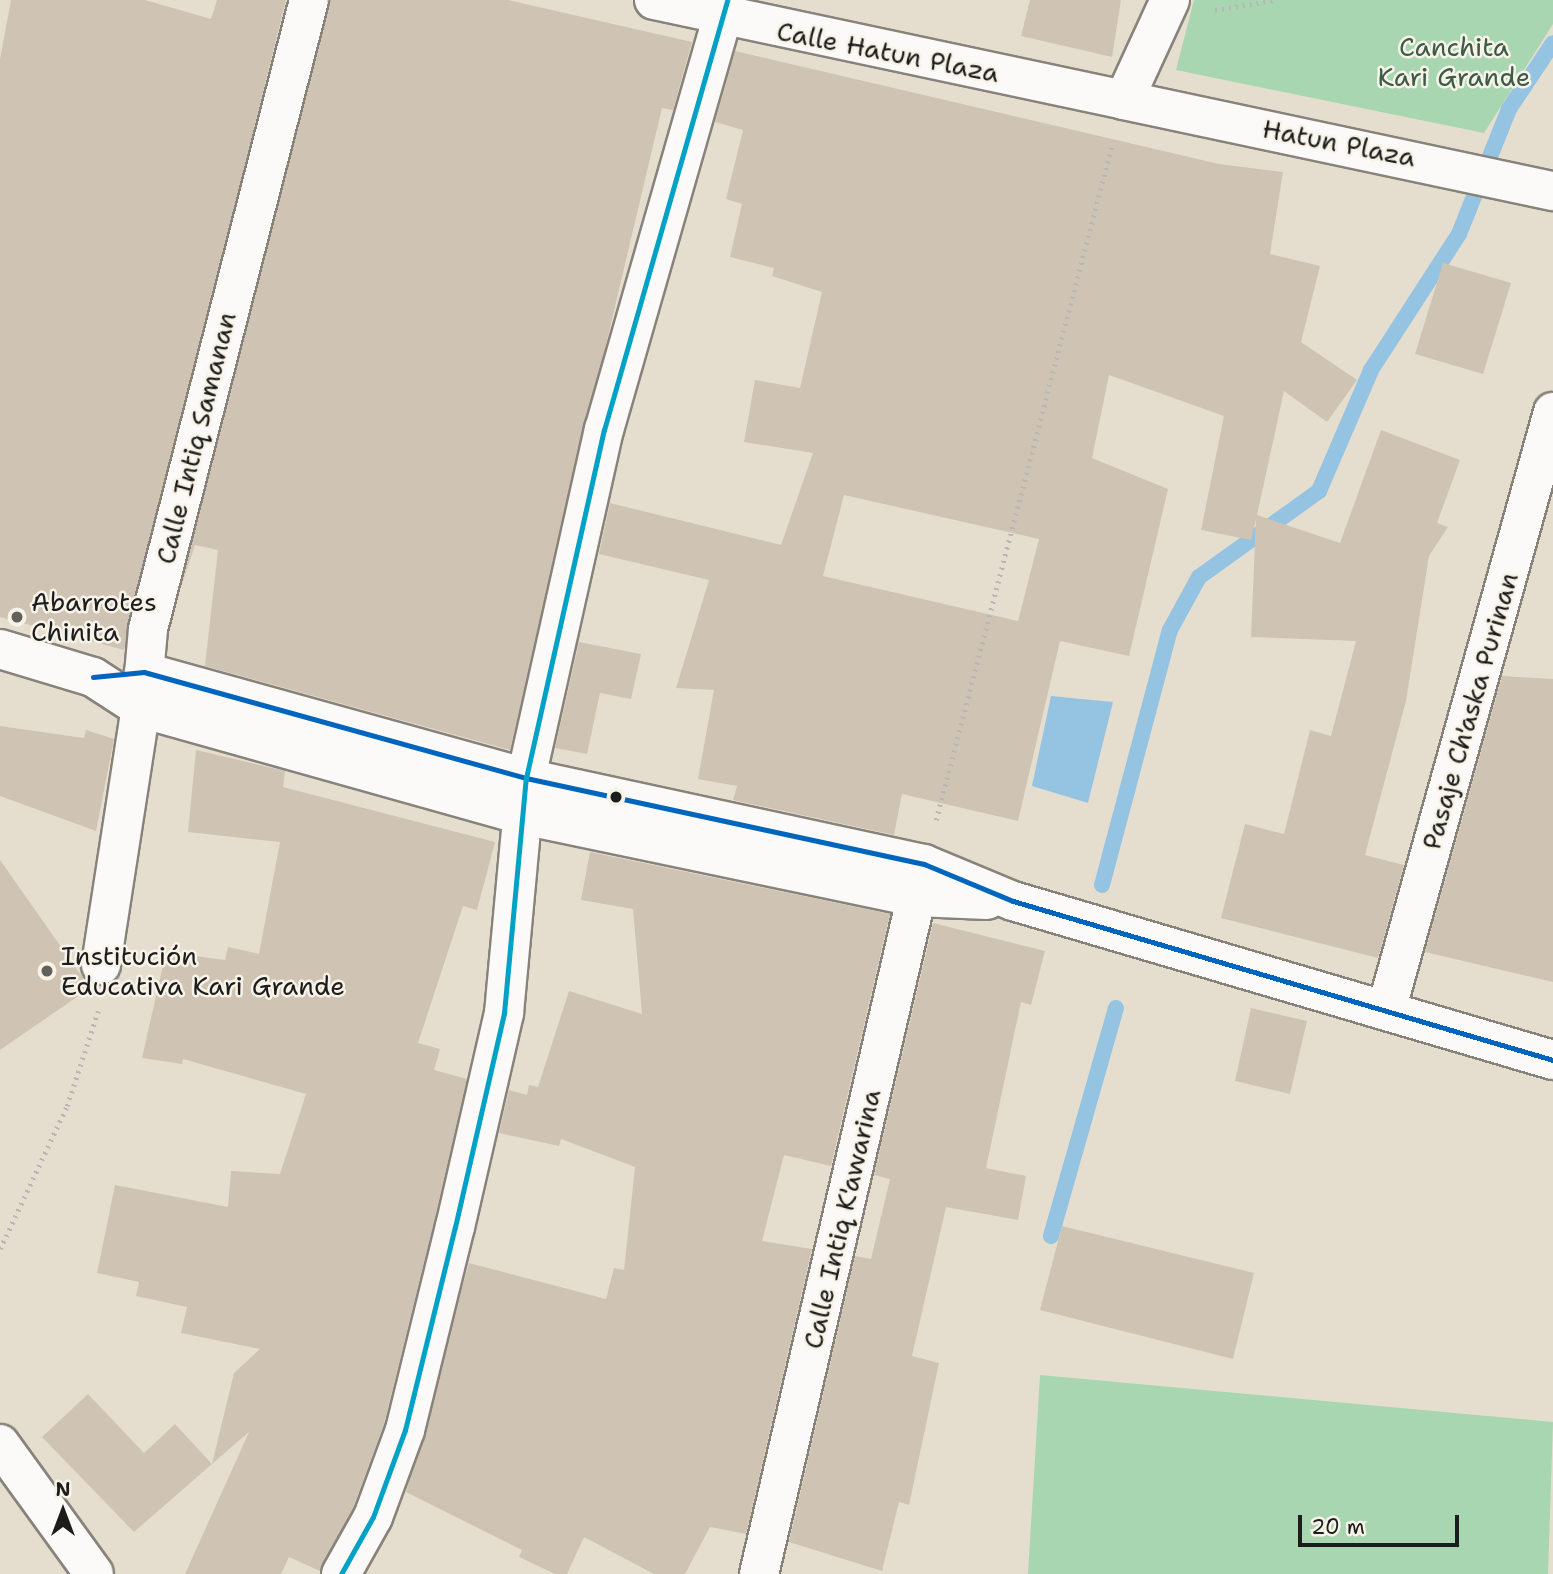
<!DOCTYPE html>
<meta charset="utf-8">
<style>
body{margin:0}
#map{position:relative;width:1553px;height:1574px;overflow:hidden;background:#e5decf;font-family:"Shantell Sans",sans-serif}
div>[style]{position:absolute}
[style*='--x']{left:calc(var(--x)*1px);top:calc(var(--y)*1px);width:calc(var(--w)*1px);rotate:calc(var(--a)*1deg)}
.green>*{inset:0;background:#a8d6b0}
.water>*{inset:0;background:#95c3e2}
.stream>*{height:16px;margin:-8px;padding:0 8px;transform-origin:8px;border-radius:8px;background:#95c3e2}
.building>*{inset:0;background:#cfc4b4}
.path>*{height:4.5px;margin-top:-2.25px;transform-origin:0;background:repeating-linear-gradient(90deg,#b8b7b4 0 2px,transparent 0 7px)}
.roads{filter:drop-shadow(2px 0 #87837b) drop-shadow(-2px 0 #87837b) drop-shadow(0 2px #87837b) drop-shadow(0 -2px #87837b)}
.minor>*{height:38px;margin:-19px;padding:0 19px;transform-origin:19px;border-radius:19px;background:#fbfaf8}
.tertiary>*{height:38px;margin:-19px;padding:0 19px;transform-origin:19px;border-radius:19px;background:#fbfaf8}
.bus-1>*{height:5px;margin:-2.5px;padding:0 2.5px;transform-origin:2.5px;border-radius:2.5px;background:#0065bd}
.bus-2>*{height:5px;margin:-2.5px;padding:0 2.5px;transform-origin:2.5px;border-radius:2.5px;background:#01a2c5}
.dots>*{width:19px;height:19px;translate:-50% -50%;box-sizing:border-box;border:4px solid #f7f3e8;border-radius:50%}
span{translate:-50% -50%;white-space:nowrap;text-align:center;line-height:1.15;-webkit-text-stroke:5px #f7f3e8;paint-order:stroke}
.park-label{font-size:26px;color:#3c5b47}
.street-label{font-size:26px;color:#1c1c1c}
.poi-label{font-size:26px;color:#1c1c1c}
.left{translate:0 -50%;text-align:left}
.north{position:absolute;left:28px;top:1476px;width:70px;height:70px;-webkit-text-stroke:5px #f7f3e8;paint-order:stroke;rotate:0deg;font-size:19px;font-weight:700;line-height:28px;text-align:center;color:#1c1c1c}
.north::after{content:'';display:block;margin:auto;width:24px;height:32px;background:#1c1c1c;clip-path:polygon(50% 0,100% 100%,50% 72%,0 100%)}
.scale{position:absolute;left:1298px;top:1515px;width:161px;height:32px;box-sizing:border-box;border:4px solid #1c1c1c;border-top:0;padding-left:9px;font-size:21px;line-height:24px;white-space:nowrap;color:#1c1c1c;-webkit-text-stroke:5px #f7f3e8;paint-order:stroke}
</style>
<div id="map">
<div class="green">
<i style="clip-path:polygon(1194px 0,1553px 0,1553px 24px,1484px 133px,1176px 70px)"></i>
<i style="clip-path:polygon(1040px 1375px,1553px 1422px,1548px 1574px,1028px 1574px)"></i>
</div>
<div class="water">
<i style="clip-path:polygon(1051px 696px,1113px 702px,1088px 803px,1032px 786px)"></i>
</div>
<div class="stream">
<i style="--x:1102;--y:885;--w:264;--a:-75.1"></i>
<i style="--x:1170;--y:630;--w:60;--a:-61.3"></i>
<i style="--x:1199;--y:577;--w:148;--a:-35.6"></i>
<i style="--x:1319;--y:491;--w:132;--a:-66.7"></i>
<i style="--x:1371;--y:370;--w:162;--a:-57.1"></i>
<i style="--x:1459;--y:234;--w:135;--a:-68.2"></i>
<i style="--x:1509;--y:109;--w:79;--a:-56.3"></i>
<i style="--x:1051;--y:1236;--w:237;--a:-74.1"></i>
</div>
<div class="building">
<i style="clip-path:polygon(11px 0,145px 0,211px 19px,217px 0,286px 0,124px 650px,0 617px,0 59px)"></i>
<i style="clip-path:polygon(330px 0,508px 0,692px 42px,673px 110px,662px 108px,510px 750px,205px 666px,218px 550px,195px 545px,181px 587px)"></i>
<i style="clip-path:polygon(1030px 0,1121px 0,1112px 57px,1021px 36px)"></i>
<i style="clip-path:polygon(evenodd,735px 51px,1219px 164px,1283px 172px,1270px 254px,1320px 266px,1301px 342px,1357px 380px,1327px 422px,1284px 391px,1257px 515px,1340px 543px,1381px 430px,1460px 460px,1437px 523px,1448px 527px,1429px 556px,1406px 701px,1365px 855px,1404px 865px,1378px 958px,1221px 918px,1245px 824px,1284px 834px,1310px 730px,1331px 736px,1356px 641px,1251px 637px,1256px 519px,1251px 540px,1201px 530px,1224px 416px,1109px 375px,1092px 458px,1168px 489px,1129px 656px,1060px 641px,1018px 821px,902px 794px,894px 835px,733px 800px,737px 786px,698px 779px,714px 690px,676px 688px,709px 580px,599px 554px,610px 503px,781px 545px,813px 453px,744px 442px,755px 380px,800px 388px,822px 292px,772px 276px,774px 268px,730px 257px,742px 204px,726px 199px,743px 130px,715px 122px,735px 51px,844px 495px,1039px 539px,1018px 621px,823px 576px,844px 495px)"></i>
<i style="clip-path:polygon(1443px 263px,1511px 283px,1483px 374px,1415px 354px)"></i>
<i style="clip-path:polygon(579px 642px,641px 654px,631px 699px,600px 693px,587px 754px,555px 748px)"></i>
<i style="clip-path:polygon(1502px 676px,1553px 679px,1553px 982px,1425px 952px)"></i>
<i style="clip-path:polygon(0 726px,84px 738px,86px 730px,114px 739px,96px 831px,0 796px)"></i>
<i style="clip-path:polygon(196px 750px,285px 771px,283px 787px,495px 842px,477px 910px,463px 906px,418px 1043px,440px 1049px,434px 1070px,467px 1079px,434px 1222px,384px 1424px,353px 1508px,320px 1571px,289px 1557px,281px 1574px,185px 1574px,249px 1432px,212px 1464px,234px 1373px,260px 1349px,181px 1333px,187px 1307px,136px 1296px,139px 1282px,97px 1273px,115px 1185px,228px 1207px,231px 1171px,280px 1174px,306px 1094px,183px 1059px,182px 1064px,142px 1058px,166px 952px,225px 960px,228px 947px,259px 954px,280px 842px,188px 832px)"></i>
<i style="clip-path:polygon(590px 852px,890px 914px,831px 1166px,784px 1155px,762px 1241px,812px 1249px,746px 1534px,710px 1527px,685px 1574px,654px 1574px,584px 1537px,567px 1574px,555px 1574px,519px 1557px,522px 1550px,406px 1492px,469px 1263px,606px 1299px,614px 1268px,624px 1270px,635px 1167px,561px 1139px,559px 1146px,499px 1133px,509px 1090px,527px 1095px,529px 1085px,538px 1087px,569px 991px,642px 1014px,633px 909px,581px 900px)"></i>
<i style="clip-path:polygon(0 860px,90px 988px,0 1050px)"></i>
<i style="clip-path:polygon(933px 923px,1045px 951px,1031px 1005px,1021px 1002px,986px 1168px,1026px 1176px,1018px 1220px,946px 1207px,912px 1356px,939px 1363px,909px 1505px,899px 1502px,882px 1571px,789px 1542px,855px 1256px,871px 1259px,890px 1179px,874px 1175px)"></i>
<i style="clip-path:polygon(1251px 1008px,1307px 1021px,1290px 1094px,1235px 1081px)"></i>
<i style="clip-path:polygon(1062px 1226px,1254px 1273px,1233px 1359px,1040px 1310px)"></i>
<i style="clip-path:polygon(88px 1394px,144px 1453px,175px 1424px,212px 1464px,134px 1532px,42px 1437px)"></i>
</div>
<div class="path">
<i style="--x:1215;--y:10;--w:61;--a:-9.5"></i>
<i style="--x:936;--y:820;--w:698;--a:-75.39"></i>
<i style="--x:0;--y:1249;--w:158;--a:-64.9"></i>
<i style="--x:67;--y:1106;--w:100;--a:-71.9"></i>
</div>
<div class="roads">
<div class="minor">
<i style="--x:1124;--y:100;--w:439;--a:12"></i>
<i style="--x:144;--y:672;--w:396;--a:15.5"></i>
<i style="--x:526;--y:778;--w:407;--a:12.2"></i>
<i style="--x:924;--y:864;--w:96;--a:22.6"></i>
<i style="--x:1013;--y:901;--w:563;--a:16.41"></i>
<i style="--x:101;--y:965;--w:260;--a:-81.2"></i>
<i style="--x:141;--y:708;--w:396;--a:15.7"></i>
<i style="--x:522;--y:815;--w:402;--a:11.8"></i>
<i style="--x:916;--y:897;--w:71;--a:2.4"></i>
<i style="--x:1386;--y:1011;--w:622;--a:-74.42"></i>
<i style="--x:0;--y:1444;--w:160;--a:54.1"></i>
<i style="--x:341;--y:1574;--w:65;--a:-60.7"></i>
<i style="--x:373;--y:1517;--w:93;--a:-69.8"></i>
<i style="--x:405;--y:1430;--w:209;--a:-76.2"></i>
<i style="--x:455;--y:1227;--w:220;--a:-77.1"></i>
<i style="--x:504;--y:1013;--w:236;--a:-84.7"></i>
<i style="--x:526;--y:778;--w:357;--a:-77.4"></i>
<i style="--x:604;--y:430;--w:447;--a:-74"></i>
<i style="--x:759;--y:1574;--w:720;--a:-76.91"></i>
</div>
<div class="tertiary">
<i style="--x:654;--y:0;--w:481;--a:12"></i>
<i style="--x:1124;--y:100;--w:110;--a:-65.3"></i>
<i style="--x:0;--y:649;--w:97;--a:16.8"></i>
<i style="--x:93;--y:677;--w:57;--a:32.9"></i>
<i style="--x:141;--y:708;--w:79;--a:-84.9"></i>
<i style="--x:148;--y:629;--w:649;--a:-75.64"></i>
</div>
</div>
<div class="bus-1">
<i style="--x:93;--y:677;--w:51;--a:-5.6"></i>
<i style="--x:144;--y:672;--w:396;--a:15.5"></i>
<i style="--x:526;--y:778;--w:407;--a:12.2"></i>
<i style="--x:924;--y:864;--w:96;--a:22.6"></i>
<i style="--x:1013;--y:901;--w:563;--a:16.41"></i>
</div>
<div class="bus-2">
<i style="--x:341;--y:1574;--w:65;--a:-60.7"></i>
<i style="--x:373;--y:1517;--w:93;--a:-69.8"></i>
<i style="--x:405;--y:1430;--w:209;--a:-76.2"></i>
<i style="--x:455;--y:1227;--w:220;--a:-77.1"></i>
<i style="--x:504;--y:1013;--w:236;--a:-84.7"></i>
<i style="--x:526;--y:778;--w:357;--a:-77.4"></i>
<i style="--x:604;--y:430;--w:447;--a:-74"></i>
</div>
<div class="dots">
<i style="left:17px;top:617px;background:#62605b"></i>
<i style="left:616px;top:797px;background:#1c1c1c"></i>
<i style="left:47px;top:971px;background:#62605b"></i>
</div>
<div class="park-label">
<span style="left:1454px;top:62px">Canchita<br>Kari Grande</span>
</div>
<div class="street-label">
<span style="left:888px;top:52px;rotate:11deg">Calle Hatun Plaza</span>
<span style="left:1339px;top:143px;rotate:11deg">Hatun Plaza</span>
<span style="left:196px;top:438px;rotate:-76deg">Calle Intiq Samanan</span>
<span style="left:1470px;top:711px;rotate:-74deg">Pasaje Ch'aska Purinan</span>
<span style="left:842px;top:1219px;rotate:-77deg">Calle Intiq K'awarina</span>
</div>
<div class="poi-label">
<span class="left" style="left:31px;top:617px">Abarrotes<br>Chinita</span>
<span class="left" style="left:61px;top:971px">Institución<br>Educativa Kari Grande</span>
</div>
<div class="north">N</div>
<div class="scale">20 m</div>
</div>
